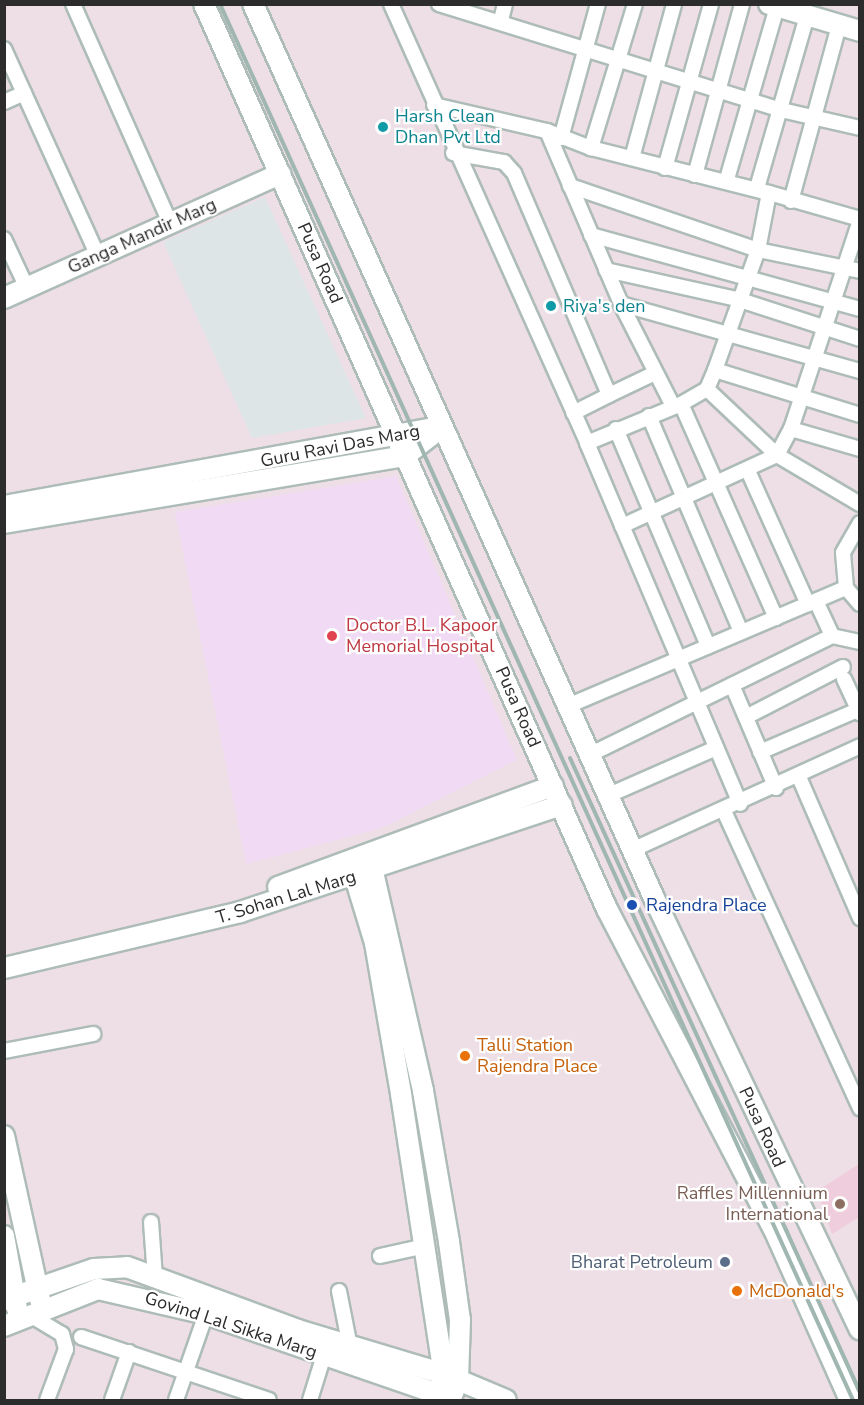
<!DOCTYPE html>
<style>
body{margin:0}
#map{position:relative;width:864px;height:1405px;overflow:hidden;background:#eedee6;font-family:"Nunito Sans",sans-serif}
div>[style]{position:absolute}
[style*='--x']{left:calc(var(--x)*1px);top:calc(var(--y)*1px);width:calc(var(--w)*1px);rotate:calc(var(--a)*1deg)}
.industrial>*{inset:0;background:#dee5e6}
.education>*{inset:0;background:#f0cddc}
.medical>*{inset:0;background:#f1dbf4}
.roads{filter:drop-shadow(2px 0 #aebcb8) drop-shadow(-2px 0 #aebcb8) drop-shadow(0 2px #aebcb8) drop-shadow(0 -2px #aebcb8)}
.street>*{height:14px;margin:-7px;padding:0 7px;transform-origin:7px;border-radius:7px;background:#fff}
.secondary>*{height:20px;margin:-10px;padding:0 10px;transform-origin:10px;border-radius:10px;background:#fff}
.rail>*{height:4px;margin:-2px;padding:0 2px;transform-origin:2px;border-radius:2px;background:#a0b6b1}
.dots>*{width:16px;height:16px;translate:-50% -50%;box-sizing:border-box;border:3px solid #fff;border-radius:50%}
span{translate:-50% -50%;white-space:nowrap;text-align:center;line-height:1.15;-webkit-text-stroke:4.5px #fff;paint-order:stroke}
.culture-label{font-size:18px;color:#0d838f}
.left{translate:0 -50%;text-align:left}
.street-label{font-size:18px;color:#2c2c2c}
.health-label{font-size:18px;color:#be3a42}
.transit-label{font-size:18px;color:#164399}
.food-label{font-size:18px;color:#c56008}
.education-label{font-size:18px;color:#785e54}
.right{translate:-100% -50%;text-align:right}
.service-label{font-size:18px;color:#4e5e75}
.frame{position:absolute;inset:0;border:6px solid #2c2c2c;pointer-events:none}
</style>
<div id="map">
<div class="industrial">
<i style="clip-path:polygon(265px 197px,366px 418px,252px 438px,163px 242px)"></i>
</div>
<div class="education">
<i style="clip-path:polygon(859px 1164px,859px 1217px,832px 1234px,817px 1191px)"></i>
</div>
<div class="medical">
<i style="clip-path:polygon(396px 476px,517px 760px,382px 828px,246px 864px,175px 512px)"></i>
</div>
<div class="roads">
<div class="street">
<i style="--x:73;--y:4;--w:240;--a:66.1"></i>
<i style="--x:391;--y:4;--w:481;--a:65.9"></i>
<i style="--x:587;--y:443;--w:392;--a:67"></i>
<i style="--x:439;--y:4;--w:358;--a:17.2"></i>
<i style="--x:781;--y:110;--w:81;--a:12.8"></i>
<i style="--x:635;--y:4;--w:151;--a:107"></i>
<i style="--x:591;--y:148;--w:184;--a:14.2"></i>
<i style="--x:501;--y:20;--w:16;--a:-76"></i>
<i style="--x:4;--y:49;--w:227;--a:65.6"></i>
<i style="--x:4;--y:102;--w:22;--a:-24"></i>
<i style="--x:434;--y:105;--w:116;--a:13"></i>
<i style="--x:547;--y:131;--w:47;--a:21.1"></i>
<i style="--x:547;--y:131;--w:188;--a:66.8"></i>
<i style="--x:621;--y:304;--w:114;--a:63"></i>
<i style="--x:561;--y:138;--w:139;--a:-74.6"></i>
<i style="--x:453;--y:153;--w:52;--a:10"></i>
<i style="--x:504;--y:162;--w:15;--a:48"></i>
<i style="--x:514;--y:173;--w:241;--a:66.8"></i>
<i style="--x:609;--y:395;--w:40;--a:153.4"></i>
<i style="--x:632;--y:158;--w:160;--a:-74.7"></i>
<i style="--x:665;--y:168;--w:170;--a:-74.3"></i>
<i style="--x:695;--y:175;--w:177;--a:-74.6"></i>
<i style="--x:727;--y:179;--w:182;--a:-73.8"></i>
<i style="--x:570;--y:186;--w:199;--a:18.8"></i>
<i style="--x:758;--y:250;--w:104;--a:11.6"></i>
<i style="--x:757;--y:188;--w:179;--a:-73.8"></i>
<i style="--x:791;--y:201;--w:182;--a:-74.7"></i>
<i style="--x:591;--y:235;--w:279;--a:15.4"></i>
<i style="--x:4;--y:239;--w:54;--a:64.9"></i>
<i style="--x:606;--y:270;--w:134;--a:12.5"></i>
<i style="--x:737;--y:299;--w:129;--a:18"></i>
<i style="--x:621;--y:304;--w:248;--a:15.7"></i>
<i style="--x:715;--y:370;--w:152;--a:17.2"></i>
<i style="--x:707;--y:389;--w:96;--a:43.3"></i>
<i style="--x:777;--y:455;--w:96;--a:30.6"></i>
<i style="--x:609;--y:395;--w:51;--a:-25.6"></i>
<i style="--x:649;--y:416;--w:235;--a:66.9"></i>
<i style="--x:616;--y:429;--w:236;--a:67"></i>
<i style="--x:791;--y:429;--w:72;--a:16.2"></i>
<i style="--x:587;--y:443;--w:102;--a:-22.5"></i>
<i style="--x:749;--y:473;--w:144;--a:65.8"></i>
<i style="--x:860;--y:523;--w:34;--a:120"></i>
<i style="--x:843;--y:553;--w:35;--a:85"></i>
<i style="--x:846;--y:588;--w:21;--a:49"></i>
<i style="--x:622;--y:526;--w:170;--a:-24.6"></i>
<i style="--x:777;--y:455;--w:30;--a:-62"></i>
<i style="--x:791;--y:429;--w:220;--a:-71.7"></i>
<i style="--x:816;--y:601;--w:38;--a:65"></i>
<i style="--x:832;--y:636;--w:29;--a:12"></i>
<i style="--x:776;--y:618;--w:234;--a:-113.9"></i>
<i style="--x:681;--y:404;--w:30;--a:-30"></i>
<i style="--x:707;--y:389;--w:21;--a:-67"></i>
<i style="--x:715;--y:370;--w:127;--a:-70.3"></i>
<i style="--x:758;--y:250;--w:58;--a:-79.1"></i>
<i style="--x:769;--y:193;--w:95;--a:15.9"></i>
<i style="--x:844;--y:679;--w:38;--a:65"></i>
<i style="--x:732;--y:685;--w:112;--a:66.9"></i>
<i style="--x:570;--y:705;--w:300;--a:-23"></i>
<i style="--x:746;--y:717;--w:109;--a:-27.3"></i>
<i style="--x:760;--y:752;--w:109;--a:-23.3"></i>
<i style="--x:591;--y:754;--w:268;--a:-26.1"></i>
<i style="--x:799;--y:777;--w:154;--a:66.6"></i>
<i style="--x:609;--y:795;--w:117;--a:-23.7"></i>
<i style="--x:724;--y:811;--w:327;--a:65.4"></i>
<i style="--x:632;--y:850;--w:251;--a:-24.5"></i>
<i style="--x:4;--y:1051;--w:91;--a:-10.8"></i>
<i style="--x:151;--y:1222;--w:56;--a:85.9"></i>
<i style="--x:380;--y:1256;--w:46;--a:-12.5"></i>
<i style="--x:339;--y:1291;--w:57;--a:78.9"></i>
<i style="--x:35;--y:1318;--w:31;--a:31"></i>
<i style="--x:62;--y:1334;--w:16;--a:75"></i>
<i style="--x:66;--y:1349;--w:54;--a:110.4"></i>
<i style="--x:81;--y:1337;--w:198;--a:18.5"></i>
<i style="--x:112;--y:1400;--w:51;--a:-70.5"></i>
<i style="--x:176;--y:1400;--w:91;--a:-70.8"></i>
<i style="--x:310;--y:1400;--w:47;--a:-72.7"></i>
</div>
<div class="secondary">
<i style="--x:204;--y:4;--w:991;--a:66"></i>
<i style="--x:607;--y:909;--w:369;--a:62.5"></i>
<i style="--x:777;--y:1236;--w:180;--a:66"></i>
<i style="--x:253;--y:4;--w:980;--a:65.84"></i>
<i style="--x:654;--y:898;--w:478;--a:64.5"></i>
<i style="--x:769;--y:4;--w:95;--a:16.5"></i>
<i style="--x:4;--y:298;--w:303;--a:-24.2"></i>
<i style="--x:4;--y:506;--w:442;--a:-10.3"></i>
<i style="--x:4;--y:523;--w:407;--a:-9.5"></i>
<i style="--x:405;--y:456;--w:47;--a:-38.1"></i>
<i style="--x:370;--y:859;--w:238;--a:77.1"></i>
<i style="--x:423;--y:1091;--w:153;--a:80.2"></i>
<i style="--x:449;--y:1242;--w:79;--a:82"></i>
<i style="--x:460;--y:1320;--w:60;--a:91.9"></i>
<i style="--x:458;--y:1380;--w:19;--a:111"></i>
<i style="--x:351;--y:864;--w:83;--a:73.1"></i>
<i style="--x:375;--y:943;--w:153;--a:80.2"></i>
<i style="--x:401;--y:1094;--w:283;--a:81.3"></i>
<i style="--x:444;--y:1374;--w:21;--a:104"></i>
<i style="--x:278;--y:887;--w:293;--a:-20.2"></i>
<i style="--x:4;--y:968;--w:243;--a:-13.3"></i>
<i style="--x:240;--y:912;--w:339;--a:-18.4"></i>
<i style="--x:4;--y:1136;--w:168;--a:77.6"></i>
<i style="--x:4;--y:1236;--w:74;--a:79.9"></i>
<i style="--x:4;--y:1300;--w:95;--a:-19"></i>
<i style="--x:94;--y:1269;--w:33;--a:-3"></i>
<i style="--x:127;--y:1267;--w:182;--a:20.2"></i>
<i style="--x:298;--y:1330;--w:152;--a:16.8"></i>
<i style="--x:444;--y:1374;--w:67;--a:22.8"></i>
<i style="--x:4;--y:1326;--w:101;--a:-21.5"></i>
<i style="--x:98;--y:1289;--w:111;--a:13"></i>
<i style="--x:206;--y:1314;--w:258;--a:19"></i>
</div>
</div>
<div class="rail">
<i style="--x:220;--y:4;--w:1533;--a:65.61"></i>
<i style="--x:570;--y:758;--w:697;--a:65.42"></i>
</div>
<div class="dots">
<i style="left:383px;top:127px;background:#0f9aa8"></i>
<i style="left:551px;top:306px;background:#0f9aa8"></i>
<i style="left:332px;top:636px;background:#e0444e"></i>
<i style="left:632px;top:905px;background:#1a4fb4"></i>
<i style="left:465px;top:1056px;background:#e8710a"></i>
<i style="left:840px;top:1204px;background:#8d6e63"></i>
<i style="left:725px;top:1262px;background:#5c6f8a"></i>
<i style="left:737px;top:1291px;background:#e8710a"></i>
</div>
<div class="culture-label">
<span class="left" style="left:395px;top:127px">Harsh Clean<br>Dhan Pvt Ltd</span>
<span class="left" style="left:563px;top:306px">Riya's den</span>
</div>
<div class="street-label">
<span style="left:142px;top:236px;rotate:-24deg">Ganga Mandir Marg</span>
<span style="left:320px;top:263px;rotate:66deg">Pusa Road</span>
<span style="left:340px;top:446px;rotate:-11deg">Guru Ravi Das Marg</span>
<span style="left:518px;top:707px;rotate:66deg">Pusa Road</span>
<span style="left:286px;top:897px;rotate:-17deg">T. Sohan Lal Marg</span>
<span style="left:762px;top:1127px;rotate:65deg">Pusa Road</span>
<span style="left:231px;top:1325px;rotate:18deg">Govind Lal Sikka Marg</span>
</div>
<div class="health-label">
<span class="left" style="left:346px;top:636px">Doctor B.L. Kapoor<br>Memorial Hospital</span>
</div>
<div class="transit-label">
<span class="left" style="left:646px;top:905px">Rajendra Place</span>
</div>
<div class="food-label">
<span class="left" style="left:477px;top:1056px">Talli Station<br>Rajendra Place</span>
<span class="left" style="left:749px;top:1291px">McDonald's</span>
</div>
<div class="education-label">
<span class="right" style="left:828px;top:1204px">Raffles Millennium<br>International</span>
</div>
<div class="service-label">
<span class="right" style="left:713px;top:1262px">Bharat Petroleum</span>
</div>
<div class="frame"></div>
</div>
